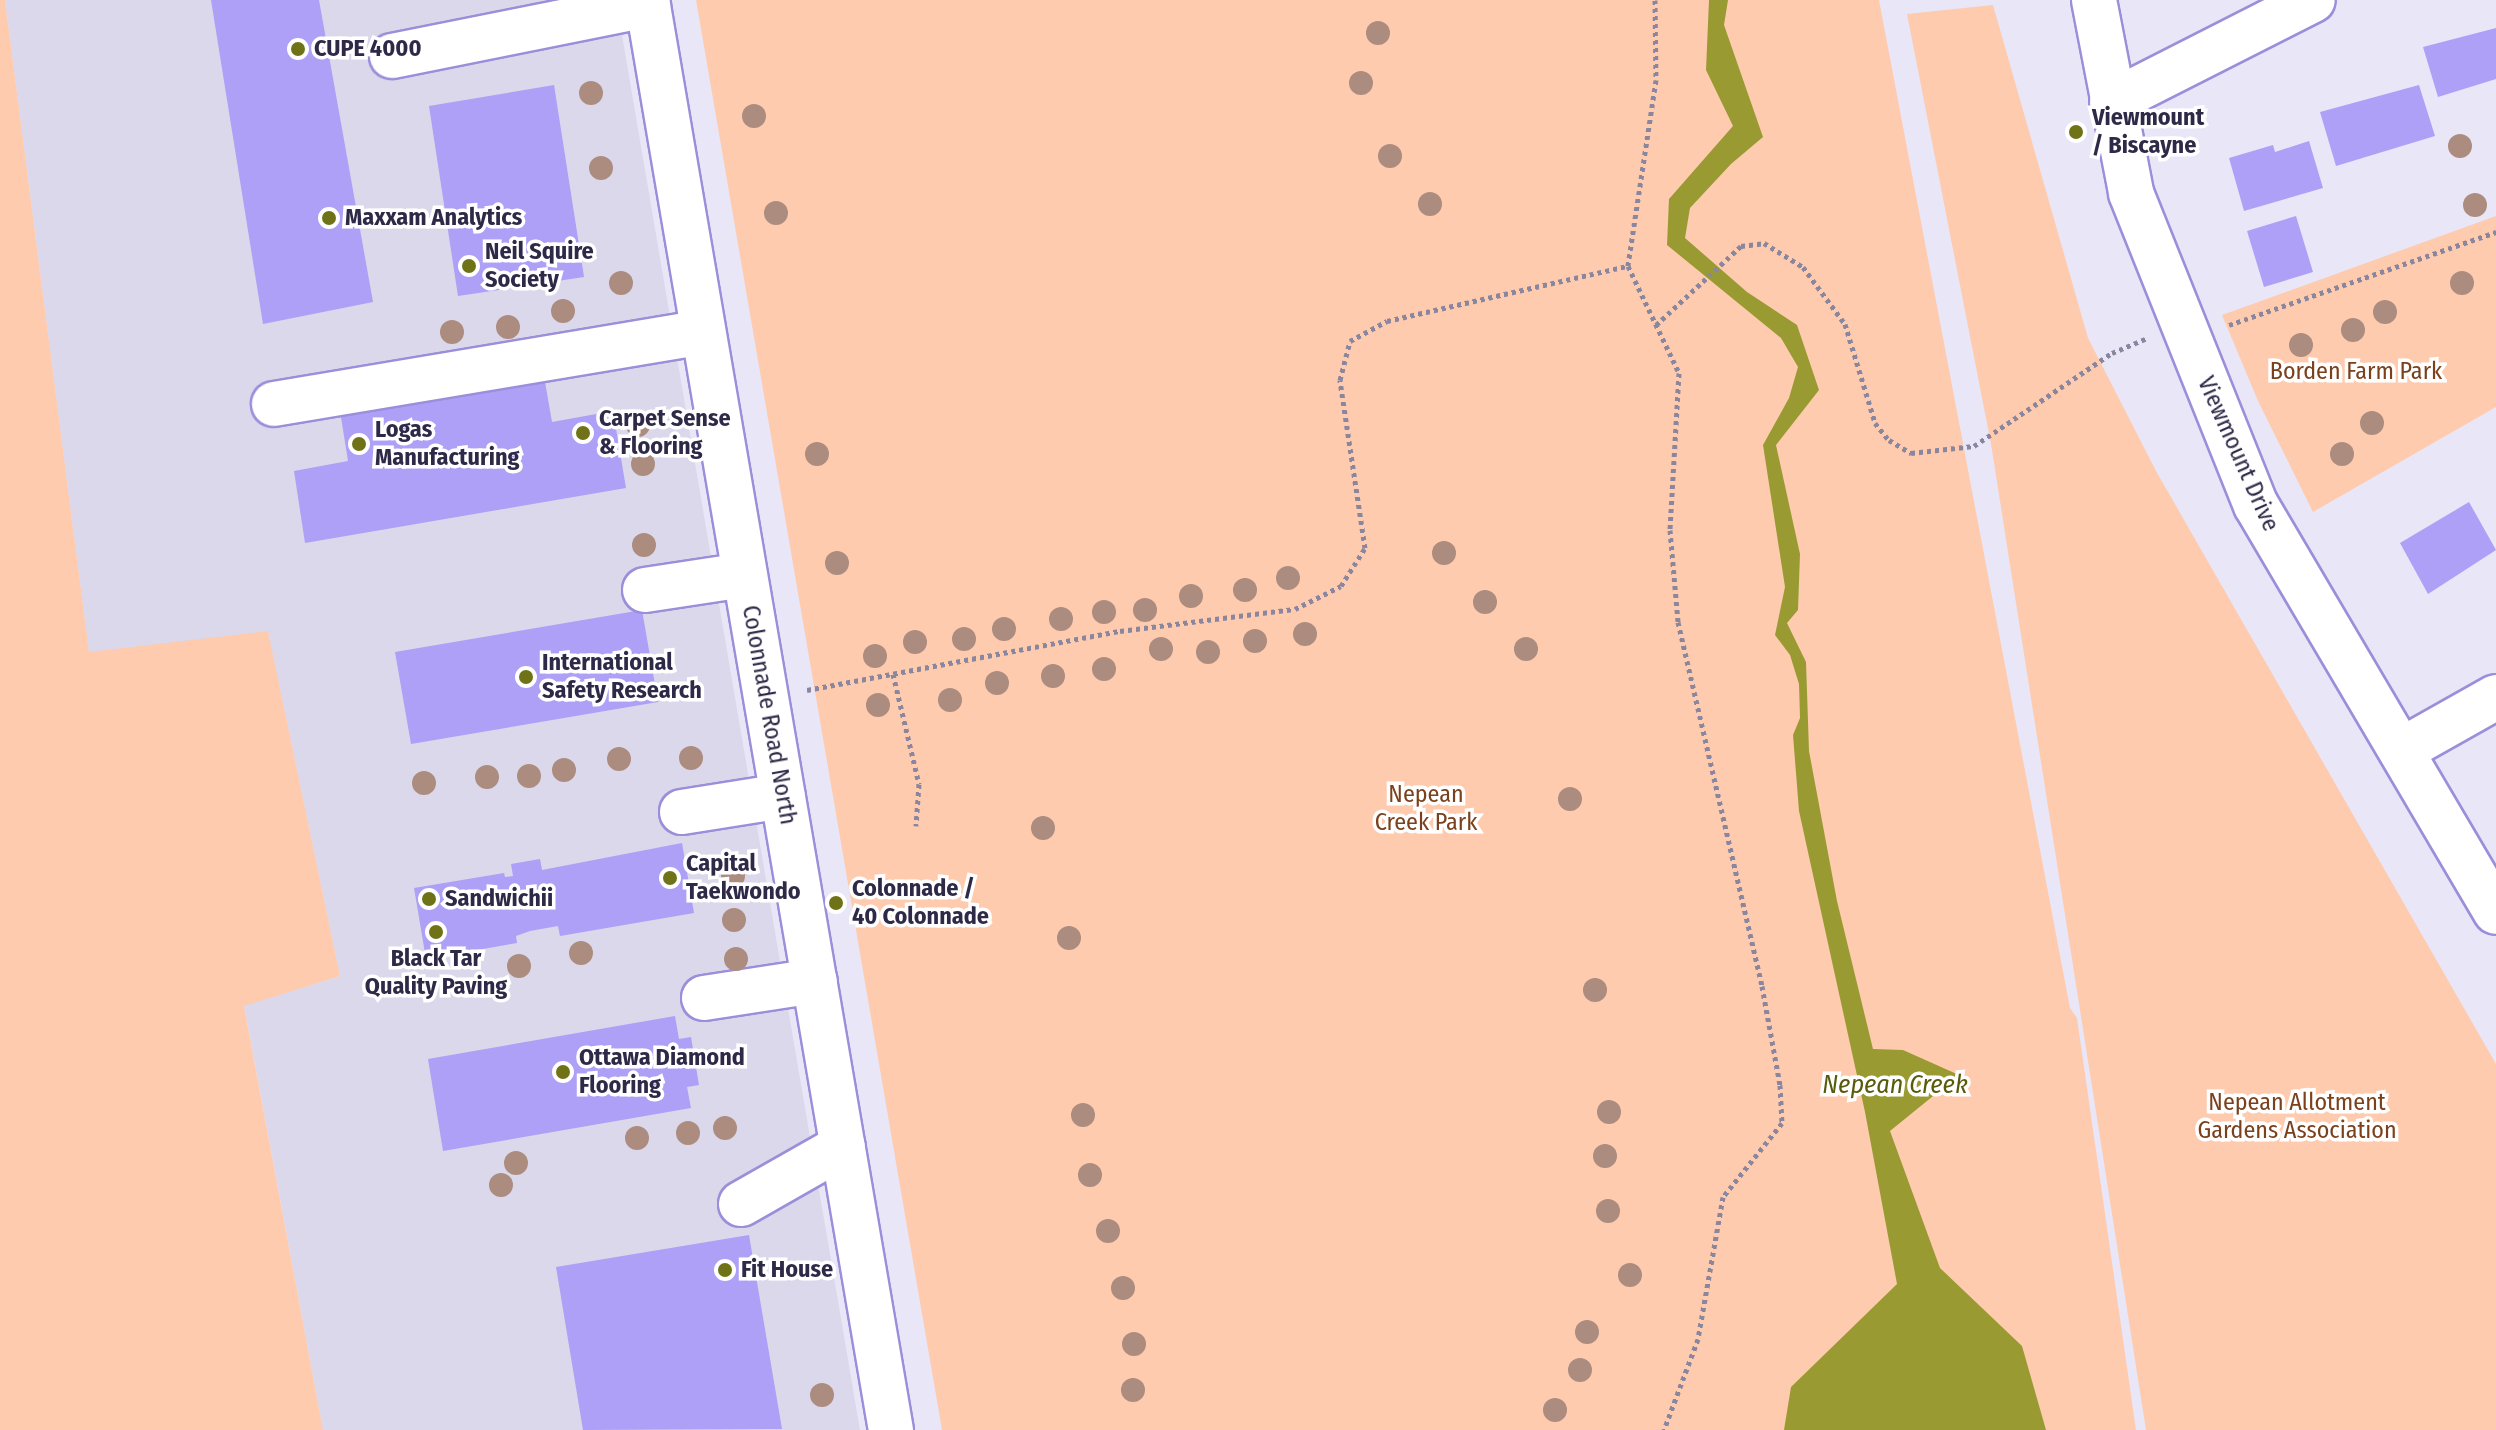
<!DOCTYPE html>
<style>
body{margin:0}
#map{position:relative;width:2496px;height:1430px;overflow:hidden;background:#e9e7f7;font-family:"Fira Sans Condensed",sans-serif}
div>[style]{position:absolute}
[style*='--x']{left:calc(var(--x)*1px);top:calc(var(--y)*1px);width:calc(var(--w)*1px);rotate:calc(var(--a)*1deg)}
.built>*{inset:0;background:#dad8ea}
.green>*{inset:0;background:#fecbaf}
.water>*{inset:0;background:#999b32}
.building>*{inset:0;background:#ae9ff7}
.path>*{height:5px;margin-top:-2.5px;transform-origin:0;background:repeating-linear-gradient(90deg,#8a869e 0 4px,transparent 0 8px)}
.roads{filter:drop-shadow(2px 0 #9b8eda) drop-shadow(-2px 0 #9b8eda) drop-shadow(0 2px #9b8eda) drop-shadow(0 -2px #9b8eda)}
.minor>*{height:44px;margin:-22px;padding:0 22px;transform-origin:22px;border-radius:22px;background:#fff}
.trees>*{width:24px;height:24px;margin:-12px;border-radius:50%;background:#ac8c7f}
.dots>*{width:22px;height:22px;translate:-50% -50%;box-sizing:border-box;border:4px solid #fff;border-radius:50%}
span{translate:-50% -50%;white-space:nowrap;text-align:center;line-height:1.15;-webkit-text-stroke:7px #fff;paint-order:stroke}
.poi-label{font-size:24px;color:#2f2948;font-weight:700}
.left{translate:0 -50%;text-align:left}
.park-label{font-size:24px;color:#7a411c}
.street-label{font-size:24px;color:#2f2948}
.water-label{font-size:26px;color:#585a0c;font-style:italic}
</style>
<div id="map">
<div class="built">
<i style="clip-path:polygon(5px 0,616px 0,860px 1430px,323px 1430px,244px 1005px,340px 976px,268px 632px,89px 653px)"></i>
</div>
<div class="green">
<i style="clip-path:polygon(0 0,5px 0,89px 652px,268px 631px,340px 976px,244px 1006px,323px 1430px,0 1430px)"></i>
<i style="clip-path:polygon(696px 0,1879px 0,2070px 1008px,2077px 1018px,2136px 1430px,942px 1430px)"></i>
<i style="clip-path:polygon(1993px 5px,2088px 338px,2156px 471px,2496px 1064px,2496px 1430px,2146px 1430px,1991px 444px,1907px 14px)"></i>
<i style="clip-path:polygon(2496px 216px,2496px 407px,2313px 512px,2258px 401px,2222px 315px)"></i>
</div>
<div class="water">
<i style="clip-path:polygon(1709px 0,1728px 0,1724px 25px,1763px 137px,1731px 164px,1690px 208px,1685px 238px,1747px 292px,1797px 325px,1819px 390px,1776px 445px,1800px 554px,1798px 610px,1787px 623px,1806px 662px,1809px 751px,1837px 901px,1873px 1049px,1903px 1050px,1959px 1075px,1890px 1131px,1940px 1268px,2022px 1346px,2046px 1430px,1784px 1430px,1791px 1387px,1897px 1284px,1865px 1112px,1799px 811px,1793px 735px,1800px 718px,1799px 684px,1790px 655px,1775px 635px,1785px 587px,1763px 445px,1789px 398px,1798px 367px,1781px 338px,1667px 245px,1669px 199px,1733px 126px,1706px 70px)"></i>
</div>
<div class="building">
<i style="clip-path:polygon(211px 0,319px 0,373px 302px,263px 324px)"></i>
<i style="clip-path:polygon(2496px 28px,2496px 79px,2438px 97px,2423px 47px)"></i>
<i style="clip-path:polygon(554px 85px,584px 277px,458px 296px,429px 106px)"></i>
<i style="clip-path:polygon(2419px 85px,2435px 136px,2336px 166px,2320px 112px)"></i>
<i style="clip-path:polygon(2309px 141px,2323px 188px,2244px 211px,2229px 158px,2273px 145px,2275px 152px)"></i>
<i style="clip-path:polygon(2296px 216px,2313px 272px,2264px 287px,2247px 231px)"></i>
<i style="clip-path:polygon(544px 376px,552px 422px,613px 411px,626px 488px,305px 543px,294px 471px,348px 461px,340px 411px)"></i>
<i style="clip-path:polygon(2469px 502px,2496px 550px,2428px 594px,2400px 543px)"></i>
<i style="clip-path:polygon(642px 610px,658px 702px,411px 744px,395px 652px)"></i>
<i style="clip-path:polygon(682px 843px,694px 913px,560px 936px,558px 926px,530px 931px,516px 936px,517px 943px,426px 959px,414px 888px,504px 873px,505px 877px,513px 876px,511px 864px,540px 859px,542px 870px)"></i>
<i style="clip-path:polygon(675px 1016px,679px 1039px,691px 1037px,699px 1085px,687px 1087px,691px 1108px,443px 1151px,428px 1059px)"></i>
<i style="clip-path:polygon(749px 1235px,782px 1429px,583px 1430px,556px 1267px)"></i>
</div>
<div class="path">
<i style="--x:1655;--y:0;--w:80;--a:89.3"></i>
<i style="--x:1656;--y:80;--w:188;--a:98.6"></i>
<i style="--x:1628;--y:266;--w:119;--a:64.5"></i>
<i style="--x:1679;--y:373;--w:157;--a:93.3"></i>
<i style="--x:1670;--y:530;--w:92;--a:85"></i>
<i style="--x:1678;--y:622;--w:374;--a:77"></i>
<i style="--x:1762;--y:986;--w:101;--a:79.7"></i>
<i style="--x:1780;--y:1085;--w:38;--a:87"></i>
<i style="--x:1782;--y:1123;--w:95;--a:128.6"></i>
<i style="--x:1723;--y:1197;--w:144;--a:100"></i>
<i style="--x:1698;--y:1339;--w:97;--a:110.5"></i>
<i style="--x:1656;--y:325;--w:116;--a:-42.9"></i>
<i style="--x:1741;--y:246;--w:23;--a:-7"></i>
<i style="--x:1764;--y:243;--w:46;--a:31.6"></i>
<i style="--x:1803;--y:267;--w:71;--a:53.6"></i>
<i style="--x:1845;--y:324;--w:103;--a:73.1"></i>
<i style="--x:1875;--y:423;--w:22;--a:51"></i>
<i style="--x:1889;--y:440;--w:26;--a:31"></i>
<i style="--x:1911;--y:453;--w:63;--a:-6.3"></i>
<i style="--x:1974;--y:446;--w:166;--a:-34"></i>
<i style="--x:2112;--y:353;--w:39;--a:-23"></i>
<i style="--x:2229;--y:325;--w:283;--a:-19.2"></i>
<i style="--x:893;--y:674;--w:113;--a:76.7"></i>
<i style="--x:919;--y:784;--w:42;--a:94.1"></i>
<i style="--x:807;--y:690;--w:319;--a:-10.7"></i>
<i style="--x:1120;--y:631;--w:176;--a:-7.2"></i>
<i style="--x:1295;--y:609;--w:51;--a:-26.6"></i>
<i style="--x:1341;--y:586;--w:45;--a:-57.7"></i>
<i style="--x:1365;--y:548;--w:170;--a:-98.5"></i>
<i style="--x:1340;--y:380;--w:40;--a:-75.6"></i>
<i style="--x:1350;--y:341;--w:42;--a:-28.4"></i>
<i style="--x:1387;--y:321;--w:247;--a:-12.9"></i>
</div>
<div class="roads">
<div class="minor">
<i style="--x:647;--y:0;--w:1451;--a:80.32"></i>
<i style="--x:2094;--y:0;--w:197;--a:79.1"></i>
<i style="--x:2131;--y:193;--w:336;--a:68.2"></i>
<i style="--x:2256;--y:505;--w:472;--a:59.5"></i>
<i style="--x:392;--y:56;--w:261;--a:-11.3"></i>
<i style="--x:2112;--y:102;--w:225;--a:-26.9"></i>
<i style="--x:274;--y:404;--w:435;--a:-9.5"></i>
<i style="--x:645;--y:590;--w:100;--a:-8.6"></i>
<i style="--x:2402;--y:750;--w:108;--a:-29.4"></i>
<i style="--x:682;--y:812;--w:102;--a:-9"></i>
<i style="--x:704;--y:998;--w:112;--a:-8.7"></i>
<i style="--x:741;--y:1204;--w:117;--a:-29.6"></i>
</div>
</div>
<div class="trees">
<i style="left:1378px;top:33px"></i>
<i style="left:1361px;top:83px"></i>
<i style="left:591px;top:93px"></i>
<i style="left:754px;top:116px"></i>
<i style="left:2460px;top:146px"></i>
<i style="left:1390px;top:156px"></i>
<i style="left:601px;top:168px"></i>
<i style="left:1430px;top:204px"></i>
<i style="left:2475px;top:205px"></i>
<i style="left:776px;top:213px"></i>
<i style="left:621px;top:283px"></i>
<i style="left:2462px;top:283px"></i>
<i style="left:563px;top:311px"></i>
<i style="left:2385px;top:312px"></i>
<i style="left:508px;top:327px"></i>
<i style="left:2353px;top:330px"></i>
<i style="left:452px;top:332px"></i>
<i style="left:2301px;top:345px"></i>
<i style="left:2372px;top:423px"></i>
<i style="left:638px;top:425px"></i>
<i style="left:817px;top:454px"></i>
<i style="left:2342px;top:454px"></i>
<i style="left:643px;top:464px"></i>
<i style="left:644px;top:545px"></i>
<i style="left:1444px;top:553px"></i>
<i style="left:837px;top:563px"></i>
<i style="left:1288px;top:578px"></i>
<i style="left:1245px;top:590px"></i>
<i style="left:1191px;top:596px"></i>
<i style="left:1485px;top:602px"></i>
<i style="left:1145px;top:610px"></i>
<i style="left:1104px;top:612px"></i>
<i style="left:1061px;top:619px"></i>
<i style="left:1004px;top:629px"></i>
<i style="left:1305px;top:634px"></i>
<i style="left:964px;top:639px"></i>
<i style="left:1255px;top:641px"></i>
<i style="left:915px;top:642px"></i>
<i style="left:1161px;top:649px"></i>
<i style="left:1526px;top:649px"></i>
<i style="left:1208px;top:652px"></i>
<i style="left:875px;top:656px"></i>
<i style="left:1104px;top:669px"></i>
<i style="left:1053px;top:676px"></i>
<i style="left:997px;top:683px"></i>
<i style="left:950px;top:700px"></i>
<i style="left:878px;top:705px"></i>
<i style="left:691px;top:758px"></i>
<i style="left:619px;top:759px"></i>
<i style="left:564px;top:770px"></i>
<i style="left:529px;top:776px"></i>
<i style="left:487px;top:777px"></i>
<i style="left:424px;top:783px"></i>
<i style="left:1570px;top:799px"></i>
<i style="left:1043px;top:828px"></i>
<i style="left:733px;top:876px"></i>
<i style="left:734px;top:920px"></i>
<i style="left:1069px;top:938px"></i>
<i style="left:581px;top:953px"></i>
<i style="left:736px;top:959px"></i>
<i style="left:519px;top:966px"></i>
<i style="left:1595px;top:990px"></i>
<i style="left:1609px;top:1112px"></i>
<i style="left:1083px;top:1115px"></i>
<i style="left:725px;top:1128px"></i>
<i style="left:688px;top:1133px"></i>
<i style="left:637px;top:1138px"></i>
<i style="left:1605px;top:1156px"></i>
<i style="left:516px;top:1163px"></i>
<i style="left:1090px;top:1175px"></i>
<i style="left:501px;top:1185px"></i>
<i style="left:1608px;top:1211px"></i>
<i style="left:1108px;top:1231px"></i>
<i style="left:1630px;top:1275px"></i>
<i style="left:1123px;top:1288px"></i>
<i style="left:1587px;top:1332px"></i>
<i style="left:1134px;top:1344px"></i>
<i style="left:1580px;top:1370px"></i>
<i style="left:1133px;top:1390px"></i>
<i style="left:822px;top:1395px"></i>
<i style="left:1555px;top:1410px"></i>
</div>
<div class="dots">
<i style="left:298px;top:49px;background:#707217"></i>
<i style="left:2076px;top:132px;background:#707217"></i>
<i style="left:329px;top:218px;background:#707217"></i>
<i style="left:469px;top:266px;background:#707217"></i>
<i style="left:583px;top:433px;background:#707217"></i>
<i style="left:359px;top:444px;background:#707217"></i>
<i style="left:526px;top:677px;background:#707217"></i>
<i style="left:670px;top:878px;background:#707217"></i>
<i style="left:429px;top:899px;background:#707217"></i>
<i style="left:836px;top:903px;background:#707217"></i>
<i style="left:436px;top:932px;background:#707217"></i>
<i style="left:563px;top:1072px;background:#707217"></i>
<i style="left:725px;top:1270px;background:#707217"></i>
</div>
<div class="poi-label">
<span class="left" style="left:314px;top:49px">CUPE 4000</span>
<span class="left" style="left:2092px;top:132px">Viewmount<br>/ Biscayne</span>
<span class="left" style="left:345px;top:218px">Maxxam Analytics</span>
<span class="left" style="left:485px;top:266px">Neil Squire<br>Society</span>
<span class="left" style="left:599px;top:433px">Carpet Sense<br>&amp; Flooring</span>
<span class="left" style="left:375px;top:444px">Logas<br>Manufacturing</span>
<span class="left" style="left:542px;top:677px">International<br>Safety Research</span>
<span class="left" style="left:686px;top:878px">Capital<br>Taekwondo</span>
<span class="left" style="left:852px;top:903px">Colonnade /<br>40 Colonnade</span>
<span class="left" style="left:445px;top:899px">Sandwichii</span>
<span style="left:436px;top:973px">Black Tar<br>Quality Paving</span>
<span class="left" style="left:579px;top:1072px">Ottawa Diamond<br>Flooring</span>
<span class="left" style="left:741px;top:1270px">Fit House</span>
</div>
<div class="park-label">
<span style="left:2356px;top:372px">Borden Farm Park</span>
<span style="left:1426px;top:809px">Nepean<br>Creek Park</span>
<span style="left:2297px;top:1117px">Nepean Allotment<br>Gardens Association</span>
</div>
<div class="street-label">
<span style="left:2238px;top:454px;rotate:66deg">Viewmount Drive</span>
<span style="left:769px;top:715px;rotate:80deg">Colonnade Road North</span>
</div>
<div class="water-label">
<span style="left:1895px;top:1085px">Nepean Creek</span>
</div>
</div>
